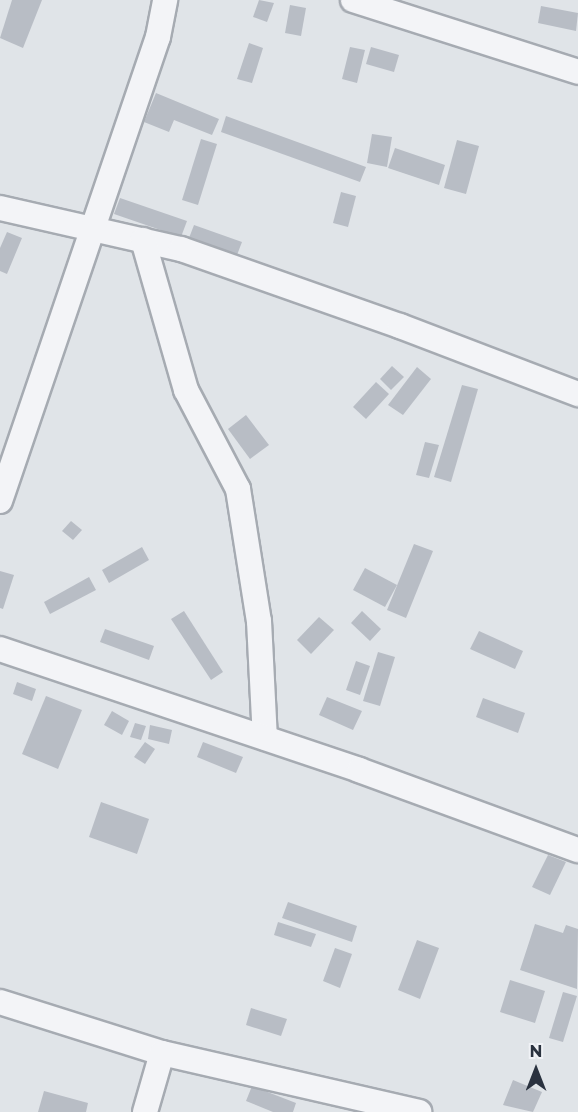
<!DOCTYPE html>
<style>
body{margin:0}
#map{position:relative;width:578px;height:1112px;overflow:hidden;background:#e0e4e8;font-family:Montserrat,sans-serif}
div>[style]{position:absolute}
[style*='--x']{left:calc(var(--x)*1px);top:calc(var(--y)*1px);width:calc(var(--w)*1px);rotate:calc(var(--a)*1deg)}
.building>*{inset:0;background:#b8bdc5}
.roads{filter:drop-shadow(2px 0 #a6abb2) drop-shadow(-2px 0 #a6abb2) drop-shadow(0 2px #a6abb2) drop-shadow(0 -2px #a6abb2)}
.minor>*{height:24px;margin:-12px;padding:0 12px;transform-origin:12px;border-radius:12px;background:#f3f4f7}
span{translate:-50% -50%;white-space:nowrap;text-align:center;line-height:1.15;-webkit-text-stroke:4.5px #f0f2f6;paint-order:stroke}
.north{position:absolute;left:506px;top:1040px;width:60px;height:60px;-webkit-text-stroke:4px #f0f2f6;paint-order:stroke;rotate:0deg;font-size:16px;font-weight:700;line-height:24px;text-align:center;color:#2a323f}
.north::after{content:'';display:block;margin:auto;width:21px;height:27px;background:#2a323f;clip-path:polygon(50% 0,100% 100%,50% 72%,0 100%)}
</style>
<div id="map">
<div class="building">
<i style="clip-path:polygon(12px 0,42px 0,23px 48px,0 38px)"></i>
<i style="clip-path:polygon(259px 0,274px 3px,267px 22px,253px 17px)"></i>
<i style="clip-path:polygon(290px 5px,306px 8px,301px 36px,285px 33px)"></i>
<i style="clip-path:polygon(541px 6px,578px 13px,576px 31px,538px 23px)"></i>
<i style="clip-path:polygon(249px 43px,263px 48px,252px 83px,237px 79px)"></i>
<i style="clip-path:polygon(350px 47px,365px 50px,357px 83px,342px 79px)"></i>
<i style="clip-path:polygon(371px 47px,399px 55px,394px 72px,366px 64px)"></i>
<i style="clip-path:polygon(156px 93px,219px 119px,212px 135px,174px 120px,169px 132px,144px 122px)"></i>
<i style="clip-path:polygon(226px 116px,366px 167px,360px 182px,221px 132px)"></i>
<i style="clip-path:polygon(372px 134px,392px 137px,387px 167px,367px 163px)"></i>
<i style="clip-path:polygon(201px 139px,217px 144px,198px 205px,182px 200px)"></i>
<i style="clip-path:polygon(457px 140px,479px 146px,466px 194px,444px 188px)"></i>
<i style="clip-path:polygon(395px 148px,445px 165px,439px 185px,388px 168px)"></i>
<i style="clip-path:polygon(341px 192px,356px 196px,348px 227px,333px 223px)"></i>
<i style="clip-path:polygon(120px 198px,187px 221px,181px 237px,114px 214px)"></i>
<i style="clip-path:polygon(194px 225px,242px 242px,237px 255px,189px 238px)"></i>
<i style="clip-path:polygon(7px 232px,22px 238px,7px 274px,0 271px,0 248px)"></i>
<i style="clip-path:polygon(392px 366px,404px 377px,391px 390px,380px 379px)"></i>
<i style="clip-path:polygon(417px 367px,431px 379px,403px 415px,388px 405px)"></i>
<i style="clip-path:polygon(376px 382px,389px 394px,366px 419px,353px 407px)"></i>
<i style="clip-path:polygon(462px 385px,478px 389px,451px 482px,434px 477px)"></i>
<i style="clip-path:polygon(246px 415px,269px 445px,250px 459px,228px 429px)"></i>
<i style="clip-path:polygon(425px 442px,439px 445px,429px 478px,416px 475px)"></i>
<i style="clip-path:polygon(71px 521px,82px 530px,73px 540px,62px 531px)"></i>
<i style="clip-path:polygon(414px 544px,433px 551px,406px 618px,387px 610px)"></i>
<i style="clip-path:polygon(142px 547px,149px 560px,109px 583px,102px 570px)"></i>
<i style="clip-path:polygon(365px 568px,397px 585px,385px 607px,353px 590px)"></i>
<i style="clip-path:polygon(0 571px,14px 575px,3px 609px,0 608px)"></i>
<i style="clip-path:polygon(89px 577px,96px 590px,50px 614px,44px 602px)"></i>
<i style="clip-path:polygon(184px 611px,223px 672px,211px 680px,171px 619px)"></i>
<i style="clip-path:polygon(362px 611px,381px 629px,370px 641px,351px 623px)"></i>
<i style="clip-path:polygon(319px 617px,334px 630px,311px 654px,297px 640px)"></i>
<i style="clip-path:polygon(105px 629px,154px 646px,149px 660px,100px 642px)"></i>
<i style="clip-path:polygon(479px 631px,523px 651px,515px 669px,470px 649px)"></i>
<i style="clip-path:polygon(378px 652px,395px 657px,380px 706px,363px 701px)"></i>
<i style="clip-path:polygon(356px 661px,370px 666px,360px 695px,346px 690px)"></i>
<i style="clip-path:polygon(17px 682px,36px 689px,32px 701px,13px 694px)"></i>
<i style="clip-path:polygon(46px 696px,82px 710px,58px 769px,22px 754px)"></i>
<i style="clip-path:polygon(327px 697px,362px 711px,353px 730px,319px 715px)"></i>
<i style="clip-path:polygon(483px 698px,525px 713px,518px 733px,476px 717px)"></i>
<i style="clip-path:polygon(112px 711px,129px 721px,122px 735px,104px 725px)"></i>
<i style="clip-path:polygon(135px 723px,146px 726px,141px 740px,130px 737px)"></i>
<i style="clip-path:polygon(150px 725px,172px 730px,169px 744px,148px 739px)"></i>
<i style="clip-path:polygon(145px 742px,155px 749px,145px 764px,134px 757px)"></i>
<i style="clip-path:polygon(203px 742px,243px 757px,236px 773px,197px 757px)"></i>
<i style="clip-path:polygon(101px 802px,149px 819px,137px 854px,89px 837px)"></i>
<i style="clip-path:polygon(548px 855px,566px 862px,550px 895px,532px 887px)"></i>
<i style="clip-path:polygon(288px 902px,357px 926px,352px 942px,282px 918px)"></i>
<i style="clip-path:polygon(278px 922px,316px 934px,311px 947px,274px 935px)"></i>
<i style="clip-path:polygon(535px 924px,563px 933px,566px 925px,578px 929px,577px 989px,520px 970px)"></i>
<i style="clip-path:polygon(417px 940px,439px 948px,420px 999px,398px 990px)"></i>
<i style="clip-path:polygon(335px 948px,352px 954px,340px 988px,323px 981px)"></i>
<i style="clip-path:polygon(510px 980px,545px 991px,535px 1023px,500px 1012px)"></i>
<i style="clip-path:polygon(563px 992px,577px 996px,563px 1042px,549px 1038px)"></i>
<i style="clip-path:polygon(251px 1008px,287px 1019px,281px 1036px,246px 1025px)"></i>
<i style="clip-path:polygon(513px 1080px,542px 1092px,533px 1112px,503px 1105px)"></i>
<i style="clip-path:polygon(252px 1086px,296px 1103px,293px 1112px,273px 1112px,246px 1101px)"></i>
<i style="clip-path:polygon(44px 1091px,88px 1103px,86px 1112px,38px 1112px)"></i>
</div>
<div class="roads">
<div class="minor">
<i style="--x:353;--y:0;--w:236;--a:17.7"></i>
<i style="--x:0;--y:208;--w:186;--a:12.8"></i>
<i style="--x:181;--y:249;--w:232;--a:19.4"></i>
<i style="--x:400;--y:326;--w:191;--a:20.9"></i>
<i style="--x:143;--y:240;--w:156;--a:74"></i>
<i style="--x:186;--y:390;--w:112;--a:62.3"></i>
<i style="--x:238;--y:489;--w:134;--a:81"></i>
<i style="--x:259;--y:621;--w:117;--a:87.1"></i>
<i style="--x:0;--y:501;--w:490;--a:-71.2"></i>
<i style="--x:158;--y:37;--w:38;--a:-79"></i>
<i style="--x:0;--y:649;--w:379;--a:18.6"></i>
<i style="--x:359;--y:770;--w:233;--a:20.1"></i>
<i style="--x:0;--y:1002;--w:170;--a:17.5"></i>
<i style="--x:162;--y:1053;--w:264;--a:12.9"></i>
<i style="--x:145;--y:1112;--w:61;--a:-73.9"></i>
</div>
</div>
<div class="north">N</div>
</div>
